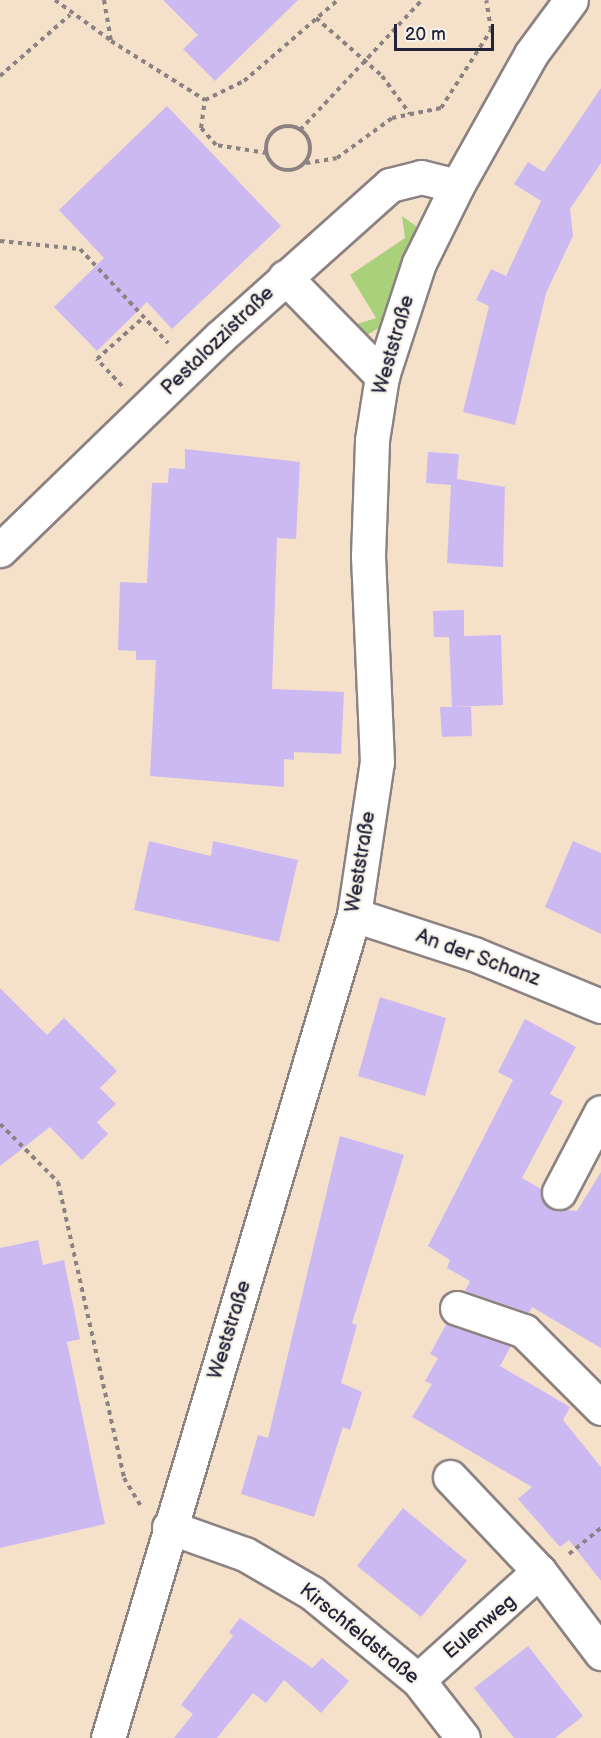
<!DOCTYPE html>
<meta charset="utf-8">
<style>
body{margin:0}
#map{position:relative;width:601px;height:1738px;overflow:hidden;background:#f5e1ca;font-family:"Balsamiq Sans",sans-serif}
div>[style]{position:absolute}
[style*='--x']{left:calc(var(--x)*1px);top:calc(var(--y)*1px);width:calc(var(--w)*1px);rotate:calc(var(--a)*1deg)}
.green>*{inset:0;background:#a9d17c}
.building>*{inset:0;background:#ccb9f1}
.path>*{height:4px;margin-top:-2px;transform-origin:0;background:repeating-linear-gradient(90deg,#8c8282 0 4.5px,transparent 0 9px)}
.path>.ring{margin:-2px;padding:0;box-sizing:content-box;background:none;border:4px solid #8c8282;border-radius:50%}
.roads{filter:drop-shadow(2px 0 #8c8282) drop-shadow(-2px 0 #8c8282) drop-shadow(0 2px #8c8282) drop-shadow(0 -2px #8c8282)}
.minor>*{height:33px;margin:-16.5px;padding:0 16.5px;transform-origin:16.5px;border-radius:16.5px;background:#fff}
span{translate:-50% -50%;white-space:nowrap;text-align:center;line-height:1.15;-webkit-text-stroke:4.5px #f7f3e8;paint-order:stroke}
.street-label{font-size:20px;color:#22223b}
.scale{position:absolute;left:394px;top:24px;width:100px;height:27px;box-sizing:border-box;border:3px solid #22223b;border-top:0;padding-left:8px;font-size:18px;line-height:21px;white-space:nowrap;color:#22223b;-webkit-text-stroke:4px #f7f3e8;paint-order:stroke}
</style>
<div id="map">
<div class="green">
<i style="clip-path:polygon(402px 216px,416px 226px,418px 238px,382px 326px,367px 335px,351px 326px,376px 318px,350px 275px,405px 238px)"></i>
</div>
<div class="building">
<i style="clip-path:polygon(163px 0,298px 0,215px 81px,183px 49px,198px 35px)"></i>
<i style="clip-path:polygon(601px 88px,601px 163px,570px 209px,573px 236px,546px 293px,515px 425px,463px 412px,489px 306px,476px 300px,491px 269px,506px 276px,541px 201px,514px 184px,528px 162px,544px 172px)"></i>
<i style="clip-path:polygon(167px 106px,281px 226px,172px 329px,147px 302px,97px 351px,54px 307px,104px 258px,59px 210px)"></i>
<i style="clip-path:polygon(185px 449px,300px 462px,296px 539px,277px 538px,272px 689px,344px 692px,341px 754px,294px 752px,294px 760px,284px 759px,284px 787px,150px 776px,156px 660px,136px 660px,136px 651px,118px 650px,120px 582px,147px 583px,152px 483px,168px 483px,169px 468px,185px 469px)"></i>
<i style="clip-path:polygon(428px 452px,459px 454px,457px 479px,505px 487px,503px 567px,447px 563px,451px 485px,426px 483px)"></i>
<i style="clip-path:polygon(464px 610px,464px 636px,501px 635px,503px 705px,452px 707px,449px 637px,434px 637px,433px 611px)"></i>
<i style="clip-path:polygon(440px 707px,471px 707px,472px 736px,442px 737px)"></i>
<i style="clip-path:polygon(149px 841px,211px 856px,213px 841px,298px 860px,279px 942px,134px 910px)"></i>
<i style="clip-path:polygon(573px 841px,601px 853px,601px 934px,545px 907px)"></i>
<i style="clip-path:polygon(0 988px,47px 1035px,64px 1018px,117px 1071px,100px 1088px,116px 1104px,97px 1122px,108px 1134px,82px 1160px,50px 1127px,0 1166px)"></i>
<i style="clip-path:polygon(380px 997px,446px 1018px,425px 1096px,358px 1076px)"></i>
<i style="clip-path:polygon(525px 1019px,576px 1047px,550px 1094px,563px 1101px,522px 1178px,541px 1189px,550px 1208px,577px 1211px,601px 1172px,601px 1348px,532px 1307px,529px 1313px,465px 1291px,470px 1281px,447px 1268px,450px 1260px,428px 1246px,513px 1080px,498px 1072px)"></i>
<i style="clip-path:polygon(340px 1136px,404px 1155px,352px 1323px,357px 1325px,341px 1383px,362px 1392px,350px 1430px,343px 1427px,314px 1517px,241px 1494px,258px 1435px,268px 1438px)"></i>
<i style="clip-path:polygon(38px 1240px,43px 1265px,64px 1260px,80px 1339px,67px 1342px,105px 1524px,0 1548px,0 1248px)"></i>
<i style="clip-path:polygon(447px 1323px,511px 1346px,500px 1366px,570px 1407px,563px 1420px,601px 1467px,601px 1581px,569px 1540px,560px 1547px,518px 1499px,532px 1487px,412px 1417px,432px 1384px,425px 1381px,438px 1358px,430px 1354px)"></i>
<i style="clip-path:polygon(403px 1508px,467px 1561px,421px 1617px,357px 1566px)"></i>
<i style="clip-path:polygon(240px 1618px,312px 1668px,322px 1658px,349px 1681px,321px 1713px,284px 1680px,266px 1703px,253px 1693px,217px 1738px,174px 1738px,193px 1714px,181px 1705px,233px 1636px,229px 1632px)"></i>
<i style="clip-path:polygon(528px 1646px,583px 1716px,555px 1738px,514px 1738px,474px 1688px)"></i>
</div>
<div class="path">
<i style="--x:55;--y:0;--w:68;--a:36"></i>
<i style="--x:104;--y:0;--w:42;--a:80.3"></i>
<i style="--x:111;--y:41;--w:111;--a:32.1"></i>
<i style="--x:316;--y:18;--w:88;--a:41.3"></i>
<i style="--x:382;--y:76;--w:47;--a:53.6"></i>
<i style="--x:0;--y:76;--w:93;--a:-41.1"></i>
<i class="ring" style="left:266px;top:126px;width:40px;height:40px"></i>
<i style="--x:300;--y:130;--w:178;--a:-46.8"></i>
<i style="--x:267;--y:153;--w:52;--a:-171.1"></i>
<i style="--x:216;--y:145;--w:23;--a:-131"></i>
<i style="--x:201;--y:128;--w:28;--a:-82"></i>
<i style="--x:205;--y:100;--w:43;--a:-26"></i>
<i style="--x:244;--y:81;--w:124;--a:-40.8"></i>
<i style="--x:306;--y:163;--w:31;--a:-9"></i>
<i style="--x:337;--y:158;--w:68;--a:-36"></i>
<i style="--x:392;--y:118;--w:50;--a:-11.5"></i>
<i style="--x:441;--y:108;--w:93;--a:-57.3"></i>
<i style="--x:491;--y:30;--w:30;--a:-99"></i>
<i style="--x:0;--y:241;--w:80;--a:5.7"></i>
<i style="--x:80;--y:249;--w:129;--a:46.9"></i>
<i style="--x:122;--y:386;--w:37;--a:-133"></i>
<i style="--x:97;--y:359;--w:63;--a:-41.8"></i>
<i style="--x:0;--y:1124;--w:82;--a:45"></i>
<i style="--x:58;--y:1182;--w:303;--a:77.4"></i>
<i style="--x:124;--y:1478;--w:35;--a:59"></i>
<i style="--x:569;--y:1554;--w:41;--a:-39.1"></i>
</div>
<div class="roads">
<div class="minor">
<i style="--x:285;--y:277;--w:139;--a:45.6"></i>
<i style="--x:0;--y:550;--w:306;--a:-44.1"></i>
<i style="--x:220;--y:337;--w:228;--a:-41.8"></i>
<i style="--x:390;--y:185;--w:32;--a:-14"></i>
<i style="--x:421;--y:177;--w:37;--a:14"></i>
<i style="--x:354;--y:915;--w:126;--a:18"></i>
<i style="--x:474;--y:954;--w:137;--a:22.3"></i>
<i style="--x:559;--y:1192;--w:90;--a:-62.3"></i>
<i style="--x:457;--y:1308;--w:71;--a:18.9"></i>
<i style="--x:524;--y:1331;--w:109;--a:45"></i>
<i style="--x:450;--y:1477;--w:129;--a:46.6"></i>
<i style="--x:169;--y:1527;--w:81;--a:19.6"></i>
<i style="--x:245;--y:1554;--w:78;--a:30.2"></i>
<i style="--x:312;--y:1593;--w:137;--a:39.4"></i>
<i style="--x:418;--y:1680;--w:73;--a:52.2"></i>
<i style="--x:418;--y:1680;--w:163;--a:-42"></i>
<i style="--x:539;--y:1571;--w:103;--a:52.9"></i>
<i style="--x:108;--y:1738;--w:859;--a:-73.36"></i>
<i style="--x:354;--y:915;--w:155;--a:-81.5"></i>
<i style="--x:377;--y:762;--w:206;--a:-92.5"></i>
<i style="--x:368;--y:556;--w:116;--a:-88"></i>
<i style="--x:372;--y:440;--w:65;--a:-81.1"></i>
<i style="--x:382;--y:376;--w:119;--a:-71.9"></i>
<i style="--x:419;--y:263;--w:86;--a:-63.7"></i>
<i style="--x:457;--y:186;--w:151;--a:-60.7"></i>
<i style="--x:531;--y:54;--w:67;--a:-53.5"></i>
</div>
</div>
<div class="street-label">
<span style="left:218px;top:341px;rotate:-44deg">Pestalozzistraße</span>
<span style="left:394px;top:345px;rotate:-74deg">Weststraße</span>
<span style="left:361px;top:862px;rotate:-81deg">Weststraße</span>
<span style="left:478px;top:958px;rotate:20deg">An der Schanz</span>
<span style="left:230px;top:1330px;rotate:-73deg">Weststraße</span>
<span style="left:480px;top:1627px;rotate:-40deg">Eulenweg</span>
<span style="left:359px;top:1634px;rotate:39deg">Kirschfeldstraße</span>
</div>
<div class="scale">20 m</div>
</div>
